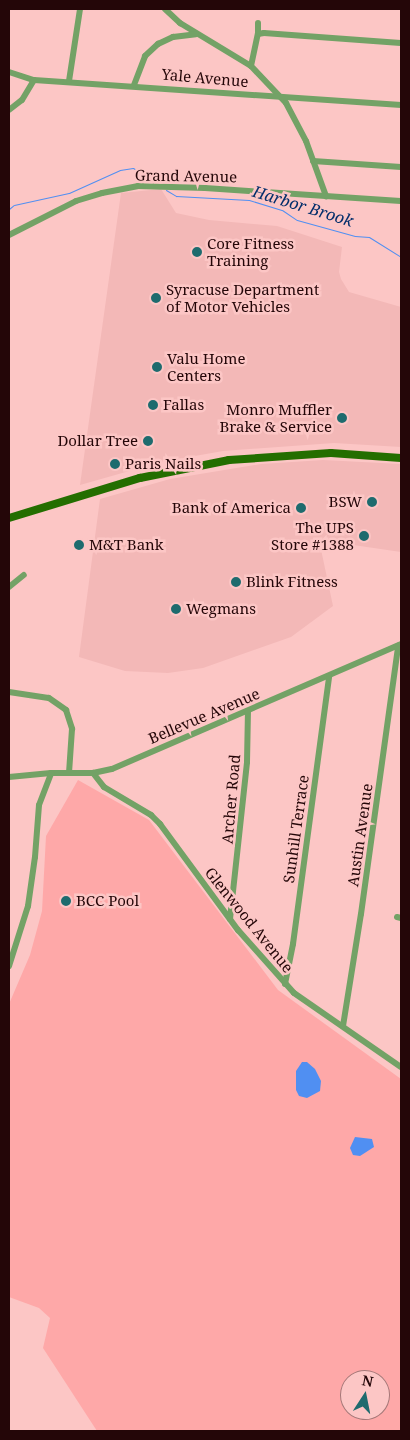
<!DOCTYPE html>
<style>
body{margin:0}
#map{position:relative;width:410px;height:1440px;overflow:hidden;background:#fcc6c5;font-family:"Noto Serif",serif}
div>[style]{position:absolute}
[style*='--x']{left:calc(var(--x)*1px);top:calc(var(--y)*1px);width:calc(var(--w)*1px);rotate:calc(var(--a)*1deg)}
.built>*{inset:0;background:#f3b8b7}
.green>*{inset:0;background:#fea8a8}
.water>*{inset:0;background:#508ff2}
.stream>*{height:1px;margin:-0.5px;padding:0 0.5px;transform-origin:0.5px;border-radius:0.5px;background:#508ff2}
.minor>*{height:6px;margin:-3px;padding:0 3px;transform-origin:3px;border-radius:3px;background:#73a266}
.major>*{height:8px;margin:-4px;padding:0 4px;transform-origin:4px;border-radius:4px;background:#246e00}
.dots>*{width:14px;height:14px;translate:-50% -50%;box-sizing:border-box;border:2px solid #fcc6c5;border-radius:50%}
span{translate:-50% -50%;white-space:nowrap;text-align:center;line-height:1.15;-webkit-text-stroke:5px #fcc6c5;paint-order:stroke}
.street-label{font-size:15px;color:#240608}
.poi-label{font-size:15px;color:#240608}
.left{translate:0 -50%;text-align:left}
.right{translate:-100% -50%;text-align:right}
.water-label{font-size:16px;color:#042e6b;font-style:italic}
.frame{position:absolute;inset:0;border:10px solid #240608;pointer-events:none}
.north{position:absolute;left:340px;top:1370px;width:50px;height:50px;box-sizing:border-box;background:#fcc6c5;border:1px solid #a67979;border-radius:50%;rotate:11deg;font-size:14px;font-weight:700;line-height:20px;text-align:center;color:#240608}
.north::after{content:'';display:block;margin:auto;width:18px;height:22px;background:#1e6b6e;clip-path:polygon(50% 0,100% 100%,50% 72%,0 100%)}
</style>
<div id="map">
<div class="built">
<i style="clip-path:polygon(161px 189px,176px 213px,209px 220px,277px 226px,342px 247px,339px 272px,341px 279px,349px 292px,401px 307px,401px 447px,334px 443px,223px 451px,161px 462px,80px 485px,121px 193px)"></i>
<i style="clip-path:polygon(323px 460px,401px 464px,401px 552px,319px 540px,333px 606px,291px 637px,203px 668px,168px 673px,125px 671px,79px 657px,100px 499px,170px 479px,261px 464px)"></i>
</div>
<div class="green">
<i style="clip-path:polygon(evenodd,78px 780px,149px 820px,278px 990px,401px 1079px,401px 1431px,97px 1431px,43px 1348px,50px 1318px,39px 1308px,9px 1297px,9px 1004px,30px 955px,42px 911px,46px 836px,78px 780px,350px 1380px,380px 1380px,380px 1410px,350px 1410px,350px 1380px)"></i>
</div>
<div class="water">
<i style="clip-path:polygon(302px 1062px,307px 1062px,315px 1069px,321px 1081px,320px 1091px,307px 1098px,299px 1096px,296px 1090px,296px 1071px)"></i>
<i style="clip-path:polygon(355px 1137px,372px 1139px,374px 1147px,360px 1156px,353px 1155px,350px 1148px)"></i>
</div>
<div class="stream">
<i style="--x:166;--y:190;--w:12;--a:31"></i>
<i style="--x:176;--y:196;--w:73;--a:3.1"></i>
<i style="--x:249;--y:200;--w:34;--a:17"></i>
<i style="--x:282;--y:210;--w:18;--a:34"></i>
<i style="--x:297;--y:220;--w:60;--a:15.4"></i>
<i style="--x:355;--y:236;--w:14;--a:4"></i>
<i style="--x:369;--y:237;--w:38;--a:32"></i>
<i style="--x:9;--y:209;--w:6;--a:-39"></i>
<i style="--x:14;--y:205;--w:56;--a:-12.3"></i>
<i style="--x:69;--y:193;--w:56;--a:-24.3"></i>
<i style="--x:120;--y:170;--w:13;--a:-9"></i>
<i style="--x:133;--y:168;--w:20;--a:30"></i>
</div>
<div class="minor">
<i style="--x:165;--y:9;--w:21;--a:43"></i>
<i style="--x:180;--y:23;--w:83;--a:31.2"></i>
<i style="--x:251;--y:66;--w:51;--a:46.6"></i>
<i style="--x:286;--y:103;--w:43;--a:62.2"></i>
<i style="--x:306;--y:141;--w:59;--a:70"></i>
<i style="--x:258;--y:34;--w:6;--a:-9"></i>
<i style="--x:264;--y:33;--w:137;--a:4.2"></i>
<i style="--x:251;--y:66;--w:33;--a:-78"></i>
<i style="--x:258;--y:34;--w:11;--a:-90"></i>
<i style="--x:9;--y:72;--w:26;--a:18"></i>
<i style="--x:34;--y:80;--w:368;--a:3.9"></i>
<i style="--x:69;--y:81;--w:73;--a:-81.3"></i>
<i style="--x:134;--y:85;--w:31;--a:-69"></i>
<i style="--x:145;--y:56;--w:18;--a:-43"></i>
<i style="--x:158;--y:44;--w:17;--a:-25"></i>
<i style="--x:173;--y:37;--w:23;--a:-7"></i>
<i style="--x:9;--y:110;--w:16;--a:-38"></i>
<i style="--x:22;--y:100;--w:23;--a:-59"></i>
<i style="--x:313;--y:161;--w:88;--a:3.9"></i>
<i style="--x:9;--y:235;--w:75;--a:-26.9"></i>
<i style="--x:76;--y:201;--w:27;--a:-17"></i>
<i style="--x:102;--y:193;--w:37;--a:-11"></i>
<i style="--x:138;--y:186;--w:67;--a:1.7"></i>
<i style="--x:205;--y:188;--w:196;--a:3.8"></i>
<i style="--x:9;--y:587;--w:19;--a:-39"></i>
<i style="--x:9;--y:692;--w:40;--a:8.5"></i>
<i style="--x:49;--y:698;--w:21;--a:35"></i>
<i style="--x:66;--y:710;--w:20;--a:72"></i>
<i style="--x:72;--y:729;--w:44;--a:93.9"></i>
<i style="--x:93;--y:773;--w:18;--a:52"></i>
<i style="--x:104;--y:787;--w:55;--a:30.8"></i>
<i style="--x:151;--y:815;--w:13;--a:45"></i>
<i style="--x:160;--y:824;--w:132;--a:53.7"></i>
<i style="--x:238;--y:930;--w:84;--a:48.4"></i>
<i style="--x:294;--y:993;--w:130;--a:34.7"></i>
<i style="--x:9;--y:777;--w:42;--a:-5.4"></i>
<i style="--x:51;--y:773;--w:42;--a:0"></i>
<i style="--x:93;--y:773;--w:19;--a:-12"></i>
<i style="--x:112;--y:769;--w:315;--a:-23.4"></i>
<i style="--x:397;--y:917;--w:4;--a:14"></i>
<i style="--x:230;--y:919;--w:158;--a:-83.8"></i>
<i style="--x:247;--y:762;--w:51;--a:-88.9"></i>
<i style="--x:9;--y:966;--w:63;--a:-72.4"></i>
<i style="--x:28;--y:906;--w:49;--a:-81.9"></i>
<i style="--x:35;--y:857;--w:52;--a:-85.6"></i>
<i style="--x:39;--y:805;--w:34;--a:-69"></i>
<i style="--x:285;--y:984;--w:41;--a:-78.7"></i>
<i style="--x:293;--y:944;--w:270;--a:-82.3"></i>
<i style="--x:343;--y:1026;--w:113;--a:-80.9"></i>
<i style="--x:361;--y:914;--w:271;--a:-82.1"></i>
</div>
<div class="major">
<i style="--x:9;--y:518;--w:137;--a:-17"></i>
<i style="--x:140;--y:478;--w:91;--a:-11.4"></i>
<i style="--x:229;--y:460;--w:102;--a:-3.9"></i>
<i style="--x:331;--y:453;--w:70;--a:4.1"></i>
</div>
<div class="dots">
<i style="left:197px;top:252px;background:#1e6b6e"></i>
<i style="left:156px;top:298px;background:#1e6b6e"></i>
<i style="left:157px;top:367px;background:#1e6b6e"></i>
<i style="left:153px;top:405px;background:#1e6b6e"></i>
<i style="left:342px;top:418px;background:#1e6b6e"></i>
<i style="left:148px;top:441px;background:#1e6b6e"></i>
<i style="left:115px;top:464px;background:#1e6b6e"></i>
<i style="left:372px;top:502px;background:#1e6b6e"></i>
<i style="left:301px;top:508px;background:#1e6b6e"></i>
<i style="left:364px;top:536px;background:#1e6b6e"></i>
<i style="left:79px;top:545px;background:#1e6b6e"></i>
<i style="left:236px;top:582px;background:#1e6b6e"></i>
<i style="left:176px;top:609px;background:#1e6b6e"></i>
<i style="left:66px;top:901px;background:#1e6b6e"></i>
</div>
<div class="street-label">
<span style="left:205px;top:78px;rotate:5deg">Yale Avenue</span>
<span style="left:186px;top:176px;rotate:1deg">Grand Avenue</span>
<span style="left:204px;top:716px;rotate:-23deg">Bellevue Avenue</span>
<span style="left:231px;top:799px;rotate:-85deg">Archer Road</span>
<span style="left:296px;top:829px;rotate:-82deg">Sunhill Terrace</span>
<span style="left:360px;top:835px;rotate:-82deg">Austin Avenue</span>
<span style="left:249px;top:920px;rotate:51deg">Glenwood Avenue</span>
</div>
<div class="poi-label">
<span class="left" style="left:207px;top:252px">Core Fitness<br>Training</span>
<span class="left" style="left:166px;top:298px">Syracuse Department<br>of Motor Vehicles</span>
<span class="left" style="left:167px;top:367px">Valu Home<br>Centers</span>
<span class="left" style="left:163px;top:405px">Fallas</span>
<span class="right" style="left:332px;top:418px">Monro Muffler<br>Brake &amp; Service</span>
<span class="right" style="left:138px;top:441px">Dollar Tree</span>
<span class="left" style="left:125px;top:464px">Paris Nails</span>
<span class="right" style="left:362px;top:502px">BSW</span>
<span class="right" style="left:291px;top:508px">Bank of America</span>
<span class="right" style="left:354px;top:536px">The UPS<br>Store #1388</span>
<span class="left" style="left:89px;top:545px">M&amp;T Bank</span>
<span class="left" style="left:246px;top:582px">Blink Fitness</span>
<span class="left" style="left:186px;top:609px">Wegmans</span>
<span class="left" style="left:76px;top:901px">BCC Pool</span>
</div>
<div class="water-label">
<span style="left:303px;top:206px;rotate:17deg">Harbor Brook</span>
</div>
<div class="frame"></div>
<div class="north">N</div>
</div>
